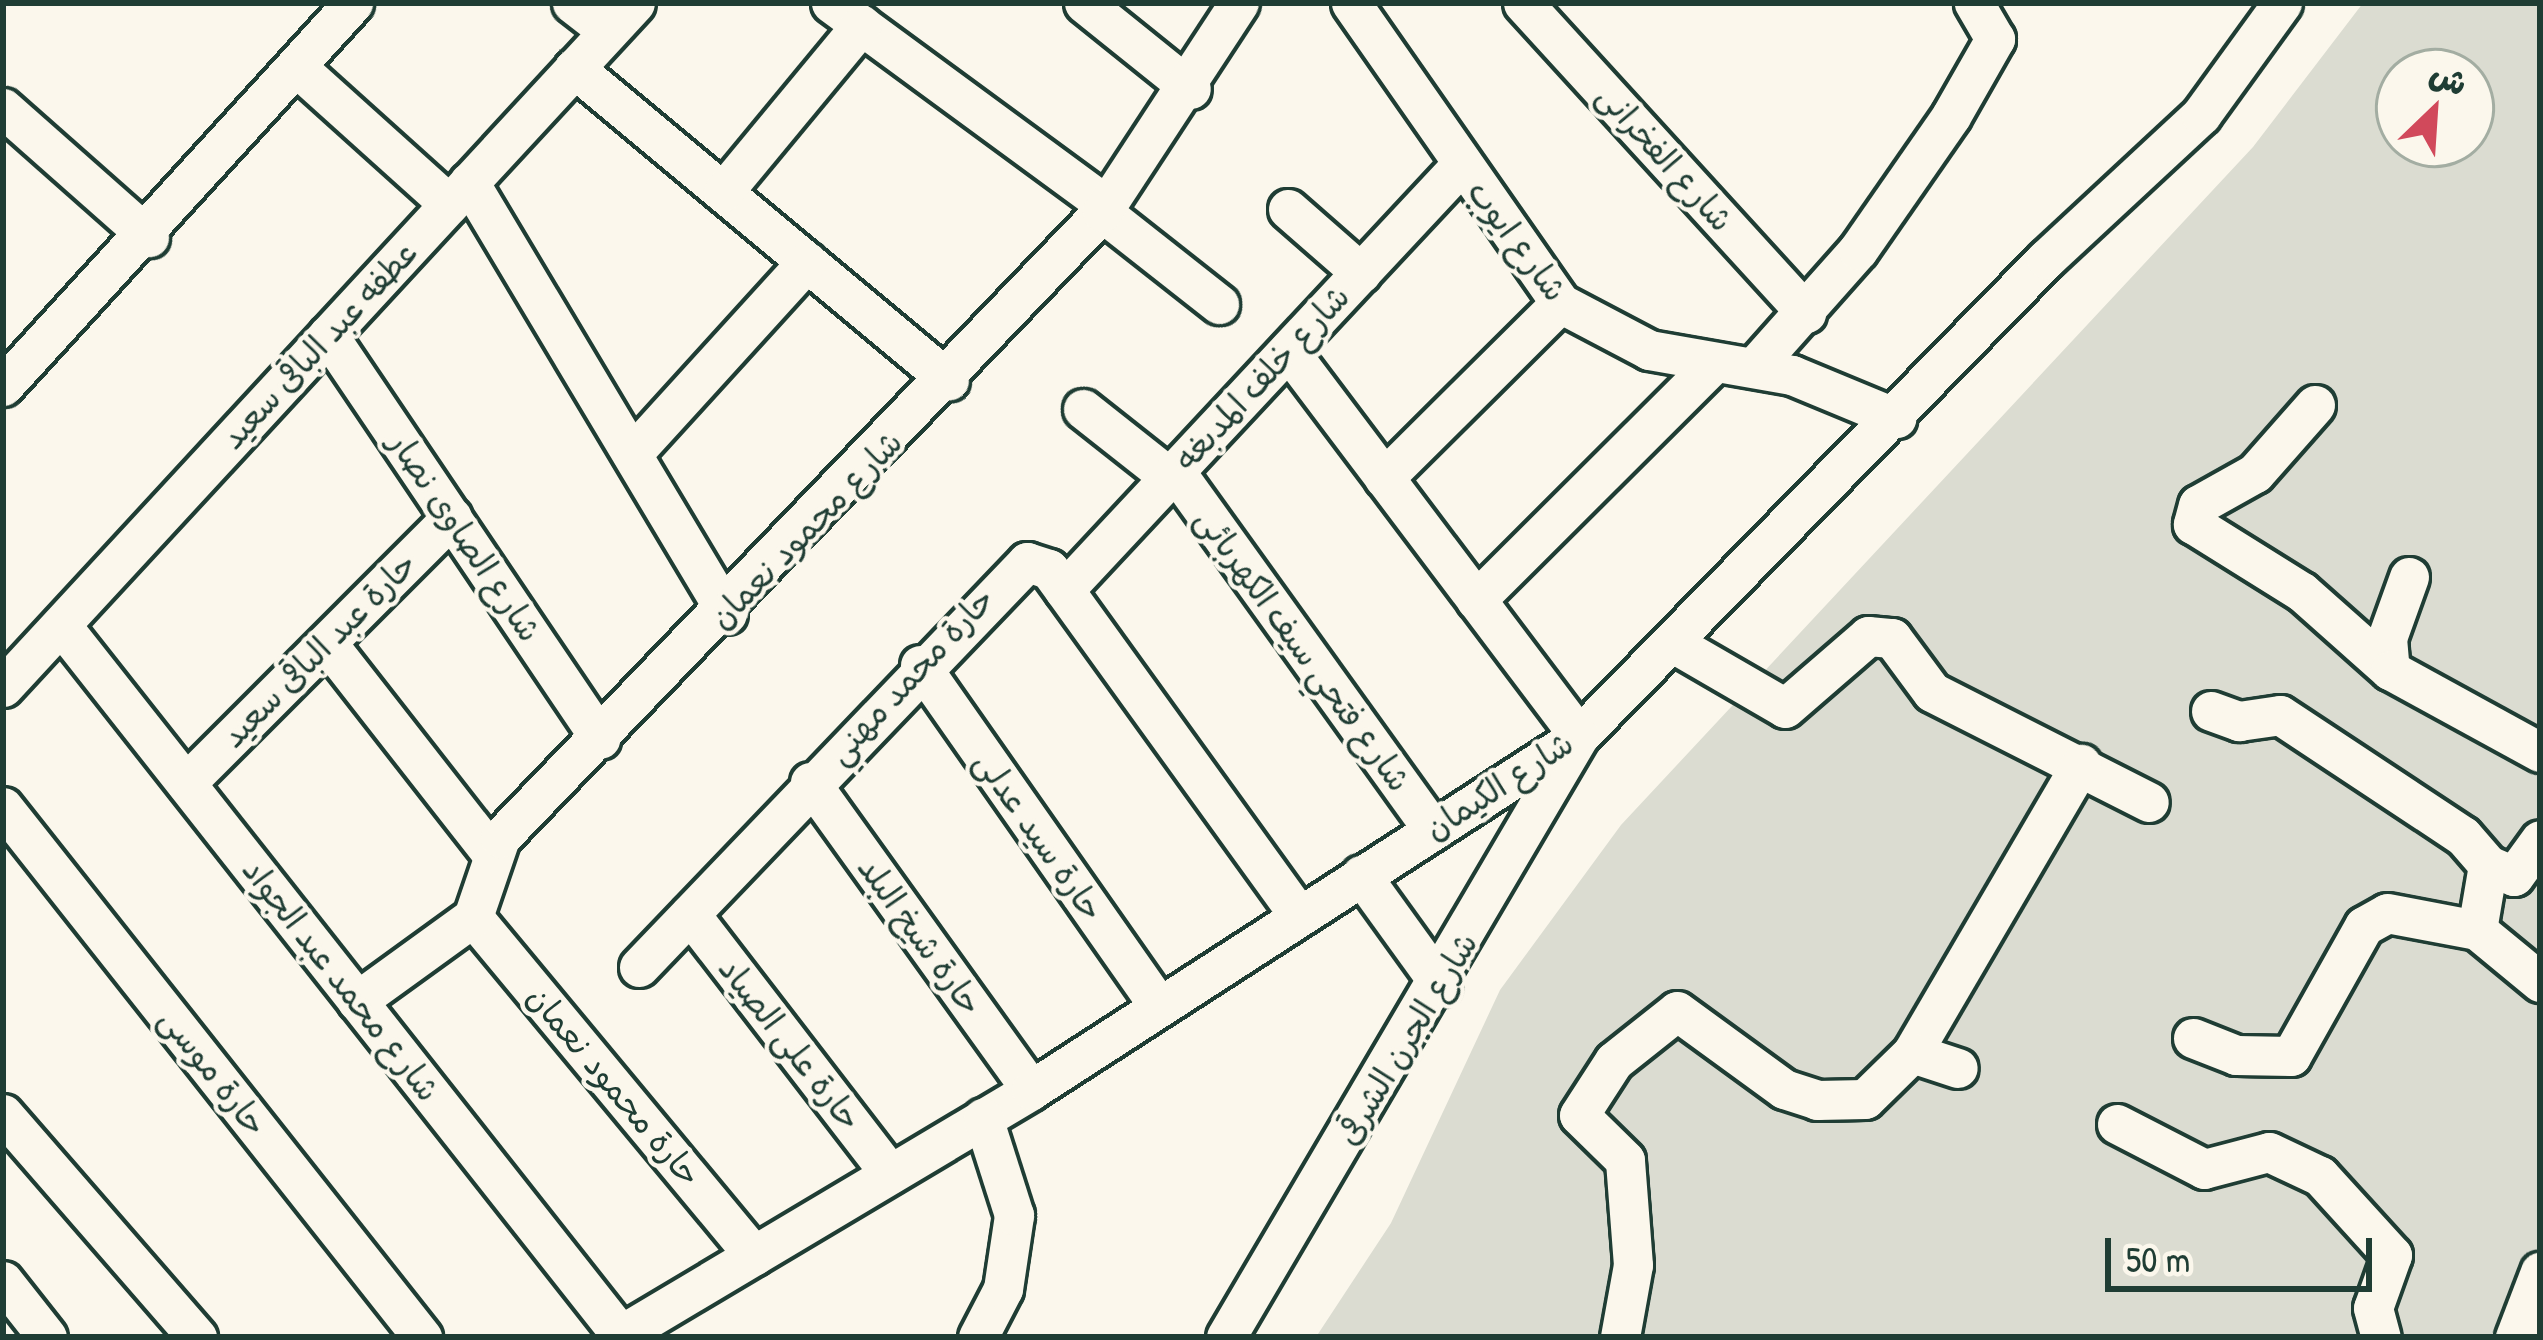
<!DOCTYPE html>
<meta charset="utf-8">
<style>
body{margin:0}
#map{position:relative;width:2543px;height:1340px;overflow:hidden;background:#fbf7ec;font-family:"Patrick Hand","Playpen Sans Arabic",sans-serif}
div>[style]{position:absolute}
[style*='--x']{left:calc(var(--x)*1px);top:calc(var(--y)*1px);width:calc(var(--w)*1px);rotate:calc(var(--a)*1deg)}
.green>*{inset:0;background:#dbdcd1}
.roads{filter:drop-shadow(3px 0 #1f3d34) drop-shadow(-3px 0 #1f3d34) drop-shadow(0 3px #1f3d34) drop-shadow(0 -3px #1f3d34)}
.minor>*{height:39px;margin:-19.5px;padding:0 19.5px;transform-origin:19.5px;border-radius:19.5px;background:#fbf7ec}
span{translate:-50% -50%;white-space:nowrap;text-align:center;line-height:1.15;-webkit-text-stroke:9px #fbf7ec;paint-order:stroke}
.street-label{font-size:33px;color:#1f3d34}
.frame{position:absolute;inset:0;border:6px solid #1f3d34;pointer-events:none}
.north{position:absolute;left:2375px;top:48px;width:120px;height:120px;box-sizing:border-box;background:#fbf7ec;border:3px solid #a3ada2;border-radius:50%;rotate:25deg;font-size:33px;font-weight:700;line-height:48px;text-align:center;color:#1f3d34}
.north::after{content:'';display:block;margin:auto;width:42px;height:54px;background:#d1495b;clip-path:polygon(50% 0,100% 100%,50% 72%,0 100%)}
.scale{position:absolute;left:2105px;top:1238px;width:267px;height:54px;box-sizing:border-box;border:6px solid #1f3d34;border-top:0;padding-left:15px;font-size:36px;line-height:42px;white-space:nowrap;color:#1f3d34;-webkit-text-stroke:9px #fbf7ec;paint-order:stroke}
</style>
<div id="map">
<div class="green">
<i style="clip-path:polygon(evenodd,2363px 3px,2540px 3px,2540px 1337px,1316px 1337px,1391px 1223px,1500px 990px,1621px 825px,2253px 147px,2363px 3px,2399px 72px,2471px 72px,2471px 144px,2399px 144px,2399px 72px)"></i>
</div>
<div class="roads">
<div class="minor">
<i style="--x:572;--y:3;--w:46;--a:37.9"></i>
<i style="--x:831;--y:3;--w:343;--a:36.3"></i>
<i style="--x:1084;--y:3;--w:137;--a:38.8"></i>
<i style="--x:1351;--y:3;--w:366;--a:55.1"></i>
<i style="--x:1560;--y:303;--w:101;--a:27.8"></i>
<i style="--x:1649;--y:350;--w:145;--a:9.9"></i>
<i style="--x:1792;--y:375;--w:113;--a:22.5"></i>
<i style="--x:1523;--y:3;--w:420;--a:47.6"></i>
<i style="--x:574;--y:68;--w:488;--a:39.8"></i>
<i style="--x:299;--y:69;--w:202;--a:42"></i>
<i style="--x:3;--y:108;--w:195;--a:41.5"></i>
<i style="--x:469;--y:182;--w:503;--a:59.15"></i>
<i style="--x:723;--y:192;--w:217;--a:-50.4"></i>
<i style="--x:1288;--y:209;--w:97;--a:41.2"></i>
<i style="--x:1102;--y:212;--w:149;--a:38.2"></i>
<i style="--x:328;--y:335;--w:487;--a:56"></i>
<i style="--x:1755;--y:366;--w:155;--a:-48.4"></i>
<i style="--x:1858;--y:250;--w:163;--a:-55.2"></i>
<i style="--x:1951;--y:116;--w:89;--a:-60.3"></i>
<i style="--x:1995;--y:39;--w:42;--a:-120.3"></i>
<i style="--x:3;--y:386;--w:519;--a:-47.58"></i>
<i style="--x:2315;--y:405;--w:91;--a:131.4"></i>
<i style="--x:2255;--y:473;--w:65;--a:150.7"></i>
<i style="--x:2198;--y:505;--w:20;--a:105"></i>
<i style="--x:2193;--y:524;--w:128;--a:32"></i>
<i style="--x:2302;--y:592;--w:118;--a:41.6"></i>
<i style="--x:1083;--y:409;--w:110;--a:38.3"></i>
<i style="--x:632;--y:454;--w:260;--a:-47.7"></i>
<i style="--x:1175;--y:471;--w:441;--a:54.3"></i>
<i style="--x:1384;--y:478;--w:248;--a:-44.8"></i>
<i style="--x:2409;--y:577;--w:65;--a:109.8"></i>
<i style="--x:2387;--y:638;--w:32;--a:85"></i>
<i style="--x:2390;--y:670;--w:171;--a:28.7"></i>
<i style="--x:1064;--y:590;--w:580;--a:-46.96"></i>
<i style="--x:1476;--y:600;--w:337;--a:-44.9"></i>
<i style="--x:61;--y:625;--w:904;--a:51.74"></i>
<i style="--x:327;--y:643;--w:265;--a:52"></i>
<i style="--x:1673;--y:643;--w:129;--a:30.1"></i>
<i style="--x:1785;--y:708;--w:110;--a:-40.9"></i>
<i style="--x:1868;--y:636;--w:24;--a:5"></i>
<i style="--x:1892;--y:638;--w:67;--a:53.5"></i>
<i style="--x:1932;--y:692;--w:243;--a:26.9"></i>
<i style="--x:920;--y:665;--w:416;--a:55"></i>
<i style="--x:3;--y:687;--w:931;--a:-47.26"></i>
<i style="--x:2211;--y:711;--w:30;--a:20"></i>
<i style="--x:2239;--y:721;--w:41;--a:-8.3"></i>
<i style="--x:2280;--y:715;--w:219;--a:33.5"></i>
<i style="--x:2463;--y:836;--w:38;--a:49"></i>
<i style="--x:2488;--y:865;--w:66;--a:99.6"></i>
<i style="--x:2477;--y:930;--w:82;--a:39.5"></i>
<i style="--x:810;--y:782;--w:379;--a:54.3"></i>
<i style="--x:186;--y:783;--w:376;--a:-45"></i>
<i style="--x:3;--y:807;--w:676;--a:51.67"></i>
<i style="--x:2488;--y:865;--w:28;--a:23"></i>
<i style="--x:2514;--y:876;--w:44;--a:-54.2"></i>
<i style="--x:1361;--y:875;--w:137;--a:54.2"></i>
<i style="--x:690;--y:914;--w:328;--a:52.4"></i>
<i style="--x:473;--y:917;--w:440;--a:50.3"></i>
<i style="--x:639;--y:967;--w:561;--a:-46.23"></i>
<i style="--x:1027;--y:562;--w:23;--a:18"></i>
<i style="--x:1049;--y:569;--w:428;--a:54.2"></i>
<i style="--x:357;--y:1001;--w:143;--a:-35.9"></i>
<i style="--x:473;--y:917;--w:83;--a:-71.1"></i>
<i style="--x:500;--y:838;--w:868;--a:-46.12"></i>
<i style="--x:1102;--y:212;--w:250;--a:-56.8"></i>
<i style="--x:2193;--y:1038;--w:46;--a:21.6"></i>
<i style="--x:2236;--y:1055;--w:55;--a:1"></i>
<i style="--x:2291;--y:1056;--w:149;--a:-60.7"></i>
<i style="--x:2364;--y:926;--w:26;--a:-29"></i>
<i style="--x:2387;--y:913;--w:92;--a:10.7"></i>
<i style="--x:1912;--y:1053;--w:335;--a:-59.7"></i>
<i style="--x:3;--y:1114;--w:296;--a:49"></i>
<i style="--x:2117;--y:1124;--w:98;--a:27.3"></i>
<i style="--x:2204;--y:1169;--w:67;--a:-14.7"></i>
<i style="--x:2269;--y:1152;--w:56;--a:25.2"></i>
<i style="--x:2320;--y:1176;--w:107;--a:47.7"></i>
<i style="--x:2392;--y:1255;--w:56;--a:109.7"></i>
<i style="--x:2373;--y:1308;--w:30;--a:75"></i>
<i style="--x:3;--y:1281;--w:71;--a:51.8"></i>
<i style="--x:617;--y:1337;--w:482;--a:-30.8"></i>
<i style="--x:1031;--y:1090;--w:652;--a:-32.86"></i>
<i style="--x:1579;--y:736;--w:668;--a:-45.61"></i>
<i style="--x:2046;--y:259;--w:212;--a:-42.9"></i>
<i style="--x:2201;--y:115;--w:138;--a:-54.1"></i>
<i style="--x:978;--y:1337;--w:54;--a:-62.5"></i>
<i style="--x:1003;--y:1289;--w:75;--a:-81.5"></i>
<i style="--x:1014;--y:1215;--w:102;--a:-107.7"></i>
<i style="--x:1226;--y:1337;--w:697;--a:-59.57"></i>
<i style="--x:1579;--y:736;--w:483;--a:-127"></i>
<i style="--x:1620;--y:1337;--w:73;--a:-79.8"></i>
<i style="--x:1633;--y:1265;--w:105;--a:-94.4"></i>
<i style="--x:1625;--y:1160;--w:64;--a:-135.6"></i>
<i style="--x:1579;--y:1115;--w:64;--a:-57.1"></i>
<i style="--x:1614;--y:1061;--w:80;--a:-38.4"></i>
<i style="--x:1677;--y:1011;--w:132;--a:36.1"></i>
<i style="--x:1784;--y:1089;--w:35;--a:18"></i>
<i style="--x:1817;--y:1100;--w:48;--a:-1.2"></i>
<i style="--x:1865;--y:1099;--w:66;--a:-44.4"></i>
<i style="--x:1912;--y:1053;--w:48;--a:18.1"></i>
<i style="--x:2515;--y:1337;--w:70;--a:-69"></i>
</div>
</div>
<div class="street-label">
<span style="left:1665px;top:158px;rotate:48deg">شارع الفخرانى</span>
<span style="left:1517px;top:241px;rotate:53deg">شارع ايوب</span>
<span style="left:319px;top:345px;rotate:-47deg">عطفه عبد الباقى سعيد</span>
<span style="left:1262px;top:378px;rotate:-47deg">شارع خلف المدبغه</span>
<span style="left:806px;top:530px;rotate:-46deg">شارع محمود نعمان</span>
<span style="left:465px;top:537px;rotate:56deg">شارع الصاوى نصار</span>
<span style="left:319px;top:650px;rotate:-45deg">حارة عبد الباقى سعيد</span>
<span style="left:1303px;top:650px;rotate:54deg">شارع فتحي سيف الكهربائى</span>
<span style="left:911px;top:676px;rotate:-47deg">حارة محمد مهني</span>
<span style="left:1499px;top:786px;rotate:-33deg">شارع الكيمان</span>
<span style="left:1039px;top:836px;rotate:55deg">حارة سيد عدلى</span>
<span style="left:920px;top:936px;rotate:54deg">حارة شيخ البلد</span>
<span style="left:341px;top:980px;rotate:52deg">شارع محمد عبد الجواد</span>
<span style="left:1407px;top:1039px;rotate:-59deg">شارع الجرن الشرقى</span>
<span style="left:790px;top:1044px;rotate:52deg">حارة على الصياد</span>
<span style="left:213px;top:1072px;rotate:52deg">حارة موسى</span>
<span style="left:614px;top:1086px;rotate:50deg">حارة محمود نعمان</span>
</div>
<div class="frame"></div>
<div class="north">ش</div>
<div class="scale">50 m</div>
</div>
